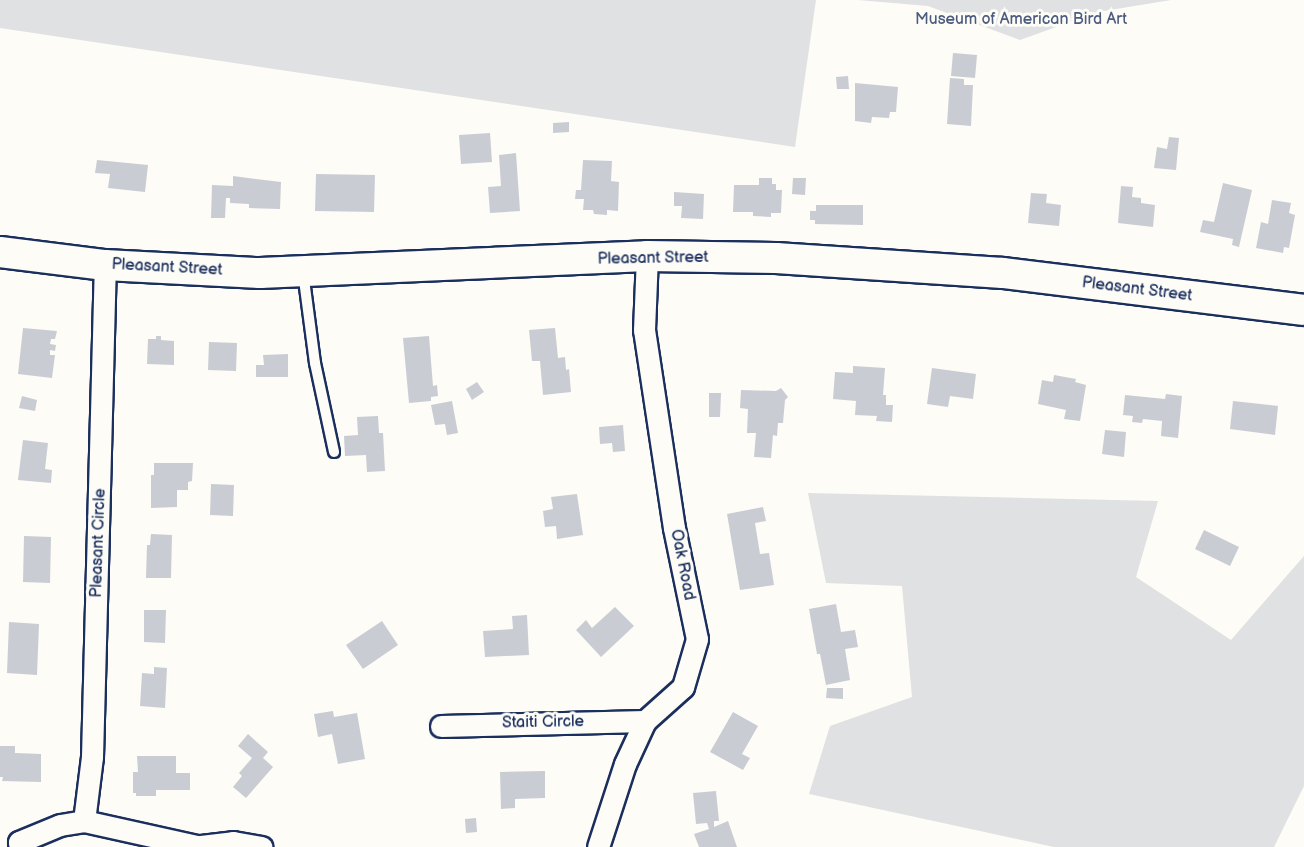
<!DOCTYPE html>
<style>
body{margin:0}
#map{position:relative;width:1304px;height:847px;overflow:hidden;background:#fdfcf7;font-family:"Balsamiq Sans",sans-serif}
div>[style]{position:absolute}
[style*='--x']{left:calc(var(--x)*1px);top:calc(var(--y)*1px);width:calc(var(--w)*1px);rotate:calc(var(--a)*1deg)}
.green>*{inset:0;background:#e0e1e3}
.building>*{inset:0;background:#c9ccd3}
.roads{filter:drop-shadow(2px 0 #1b2f5e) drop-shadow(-2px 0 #1b2f5e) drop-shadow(0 2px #1b2f5e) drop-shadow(0 -2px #1b2f5e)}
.service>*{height:10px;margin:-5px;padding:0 5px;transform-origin:5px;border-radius:5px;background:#fdfcf7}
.minor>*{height:21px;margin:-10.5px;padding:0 10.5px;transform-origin:10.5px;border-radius:10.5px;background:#fdfcf7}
.secondary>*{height:30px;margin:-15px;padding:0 15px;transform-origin:15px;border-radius:15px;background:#fdfcf7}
span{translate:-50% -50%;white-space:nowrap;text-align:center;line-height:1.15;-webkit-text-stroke:6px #fdfcf7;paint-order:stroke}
.park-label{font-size:16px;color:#4c5c7f}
.street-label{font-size:16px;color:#1b2f5e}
</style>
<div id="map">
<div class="green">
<i style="clip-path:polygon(0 0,816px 0,795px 147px,0 28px)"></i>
<i style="clip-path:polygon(858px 0,1171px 0,1098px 12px,1020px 40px,928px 6px)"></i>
<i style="clip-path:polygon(808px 493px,1158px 501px,1136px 577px,1231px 640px,1304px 556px,1304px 786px,1274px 847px,1054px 847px,809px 794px,830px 726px,912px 697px,902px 586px,826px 583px)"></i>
</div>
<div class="building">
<i style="clip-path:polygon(953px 53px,977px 55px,975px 78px,951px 76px)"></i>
<i style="clip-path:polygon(848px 76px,849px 89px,837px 89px,836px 77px)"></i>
<i style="clip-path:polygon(950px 78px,964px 79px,964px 85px,973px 85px,971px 126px,947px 124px)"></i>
<i style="clip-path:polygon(855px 83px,898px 87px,896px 112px,890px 112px,889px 118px,872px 117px,871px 123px,855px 121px)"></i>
<i style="clip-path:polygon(569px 122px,569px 132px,553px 133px,553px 123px)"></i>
<i style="clip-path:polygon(490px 133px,492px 162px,461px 164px,459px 135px)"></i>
<i style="clip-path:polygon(1169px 137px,1179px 138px,1176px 170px,1154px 168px,1157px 147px,1167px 149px)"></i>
<i style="clip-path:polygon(516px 153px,520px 211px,490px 213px,488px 187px,501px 186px,499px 155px)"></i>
<i style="clip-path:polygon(97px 160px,148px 165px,145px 192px,108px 188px,110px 174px,95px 173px)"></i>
<i style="clip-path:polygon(583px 160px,612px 161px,611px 181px,619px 182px,618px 211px,607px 210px,607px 215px,594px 214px,593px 210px,583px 210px,584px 199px,575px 199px,576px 190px,581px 190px)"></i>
<i style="clip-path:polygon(316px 174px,375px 175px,374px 212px,315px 211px)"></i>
<i style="clip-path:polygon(233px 176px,281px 182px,280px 209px,249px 208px,249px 204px,230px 203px,230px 198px,226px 198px,225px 218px,211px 218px,212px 185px,233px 186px)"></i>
<i style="clip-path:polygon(759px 178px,772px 178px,772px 184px,776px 184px,776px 190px,782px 190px,781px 213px,771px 213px,771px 217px,753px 216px,753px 212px,733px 212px,734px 185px,759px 185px)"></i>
<i style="clip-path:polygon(793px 178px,806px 178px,805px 195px,792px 194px)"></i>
<i style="clip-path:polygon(1223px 183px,1252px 190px,1239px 247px,1232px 245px,1233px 239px,1200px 232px,1203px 220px,1214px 222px)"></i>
<i style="clip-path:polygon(1121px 186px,1133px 187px,1132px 197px,1141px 198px,1141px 203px,1155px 205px,1153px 227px,1118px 223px)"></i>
<i style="clip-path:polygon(674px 192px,704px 194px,703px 219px,681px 218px,682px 206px,674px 206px)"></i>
<i style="clip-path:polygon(1031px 193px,1047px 194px,1046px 203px,1061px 205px,1059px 226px,1028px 223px)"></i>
<i style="clip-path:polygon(1272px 200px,1291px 203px,1289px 213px,1295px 215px,1289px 248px,1284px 247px,1283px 253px,1256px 248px,1261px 222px,1268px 224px)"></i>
<i style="clip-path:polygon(816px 205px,863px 205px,863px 225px,815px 224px,815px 220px,810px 220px,810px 211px,816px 211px)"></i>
<i style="clip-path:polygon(23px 328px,57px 331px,55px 339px,51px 339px,50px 344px,56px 345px,55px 351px,50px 350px,50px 355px,55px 355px,52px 378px,18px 374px)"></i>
<i style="clip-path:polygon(555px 328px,558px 358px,565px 357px,566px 370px,569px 369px,571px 392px,543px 395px,540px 361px,532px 361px,529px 330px)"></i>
<i style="clip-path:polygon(156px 336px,161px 336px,161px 340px,174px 341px,174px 365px,147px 364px,148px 339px,156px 339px)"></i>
<i style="clip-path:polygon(429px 336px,433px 386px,437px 385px,438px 396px,431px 397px,431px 401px,409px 403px,403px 338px)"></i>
<i style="clip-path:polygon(209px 342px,237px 343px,236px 371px,208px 370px)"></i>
<i style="clip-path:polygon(288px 354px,288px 377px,256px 377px,256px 365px,264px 365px,263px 355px)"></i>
<i style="clip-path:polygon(853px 366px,885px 368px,883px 395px,886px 395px,886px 405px,893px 405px,892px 422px,876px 421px,877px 416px,855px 415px,856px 401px,833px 399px,835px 372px,853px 373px)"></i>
<i style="clip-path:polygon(932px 368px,976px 374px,973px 399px,950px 396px,948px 407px,927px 404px)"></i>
<i style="clip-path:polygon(1054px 375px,1076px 379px,1075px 382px,1086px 385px,1080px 421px,1064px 419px,1066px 410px,1038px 404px,1042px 380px,1053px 382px)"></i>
<i style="clip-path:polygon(477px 382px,484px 392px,472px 400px,466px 389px)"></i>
<i style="clip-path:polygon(781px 388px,788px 397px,785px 400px,783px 423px,778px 423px,777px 436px,773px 435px,771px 458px,754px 457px,756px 433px,747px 433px,748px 409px,740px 408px,741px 390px,776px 391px)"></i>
<i style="clip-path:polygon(709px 393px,721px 393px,720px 417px,709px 417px)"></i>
<i style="clip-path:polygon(1166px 394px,1182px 396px,1178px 438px,1161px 436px,1162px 421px,1143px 419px,1142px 423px,1132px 422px,1133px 416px,1123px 415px,1125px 395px,1165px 399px)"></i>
<i style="clip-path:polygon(22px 396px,37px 400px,35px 411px,19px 408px)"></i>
<i style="clip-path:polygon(452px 401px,458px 433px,447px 435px,445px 424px,435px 425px,431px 405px)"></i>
<i style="clip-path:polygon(1233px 401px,1278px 406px,1275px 435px,1230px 429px)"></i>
<i style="clip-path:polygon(378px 416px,379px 433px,383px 433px,385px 471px,367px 472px,366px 455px,345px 456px,344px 436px,358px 435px,357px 417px)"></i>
<i style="clip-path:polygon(623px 425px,625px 451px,613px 452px,612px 443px,600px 444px,599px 427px)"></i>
<i style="clip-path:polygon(1105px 430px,1126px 432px,1124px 457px,1102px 454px)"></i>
<i style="clip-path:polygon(23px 440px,48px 443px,45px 469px,52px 470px,51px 483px,18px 480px)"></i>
<i style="clip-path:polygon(154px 463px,193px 463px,192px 481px,188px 482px,188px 490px,177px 490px,177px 507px,151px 508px,151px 475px,154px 475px)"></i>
<i style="clip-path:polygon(211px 484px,234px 485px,233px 516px,210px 515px)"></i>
<i style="clip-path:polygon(577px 494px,583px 535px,557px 539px,556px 526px,545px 527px,543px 511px,553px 509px,551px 497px)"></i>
<i style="clip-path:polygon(763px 507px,766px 521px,755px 523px,760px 554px,769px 553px,774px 585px,740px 590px,727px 514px)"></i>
<i style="clip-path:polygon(1204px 530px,1239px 547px,1230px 566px,1195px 549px)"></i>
<i style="clip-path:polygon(151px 534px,172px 535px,171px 578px,146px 578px,147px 545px,150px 545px)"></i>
<i style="clip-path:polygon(24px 536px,51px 537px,50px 583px,23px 582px)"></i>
<i style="clip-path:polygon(836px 604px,841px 632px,855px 630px,858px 647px,845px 649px,850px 680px,826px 685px,820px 654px,817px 654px,809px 609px)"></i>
<i style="clip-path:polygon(615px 607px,634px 626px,601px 657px,576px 630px,586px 620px,592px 628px)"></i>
<i style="clip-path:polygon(144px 610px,166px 610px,165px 643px,144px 642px)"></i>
<i style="clip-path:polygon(527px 615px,529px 655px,485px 657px,483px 631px,513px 629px,512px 616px)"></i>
<i style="clip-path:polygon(382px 621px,398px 645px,363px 669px,346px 645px)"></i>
<i style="clip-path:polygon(9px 622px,39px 624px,37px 675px,7px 673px)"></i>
<i style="clip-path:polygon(154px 667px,167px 668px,165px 708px,140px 706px,142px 673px,154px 674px)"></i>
<i style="clip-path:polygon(827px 688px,843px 688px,843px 699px,826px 698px)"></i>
<i style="clip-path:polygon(333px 711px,334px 717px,357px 713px,365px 759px,338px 764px,332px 734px,318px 737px,314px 714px)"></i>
<i style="clip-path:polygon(733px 712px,758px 726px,742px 754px,750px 758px,743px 770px,710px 752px)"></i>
<i style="clip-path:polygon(248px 734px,268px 752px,263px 758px,273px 767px,246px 798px,233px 787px,242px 776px,239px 773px,252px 758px,238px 746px)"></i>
<i style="clip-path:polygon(0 746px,15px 746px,15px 753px,41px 754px,41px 782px,2px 781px,3px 777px,0 777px)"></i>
<i style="clip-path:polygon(137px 756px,176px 756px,176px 773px,190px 773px,190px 790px,156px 790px,156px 796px,136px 796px,136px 793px,133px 793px,133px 772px,138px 772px)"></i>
<i style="clip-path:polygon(545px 771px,545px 798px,515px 799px,515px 808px,501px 809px,500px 772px)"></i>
<i style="clip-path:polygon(716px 791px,719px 821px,714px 821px,714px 827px,728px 821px,737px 847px,699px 847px,694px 834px,709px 829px,707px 823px,696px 824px,693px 793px)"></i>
<i style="clip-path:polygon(476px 818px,477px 832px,466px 833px,465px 819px)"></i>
</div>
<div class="roads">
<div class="service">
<i style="--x:303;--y:272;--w:92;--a:82.5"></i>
<i style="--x:315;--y:363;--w:91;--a:77.9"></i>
</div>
<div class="minor">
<i style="--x:441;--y:726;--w:204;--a:-1.4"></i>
<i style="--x:84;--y:821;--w:64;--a:-82.9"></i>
<i style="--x:92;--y:757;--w:492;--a:-88.5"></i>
<i style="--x:201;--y:846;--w:32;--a:-7"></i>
<i style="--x:233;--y:842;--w:29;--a:10"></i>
<i style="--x:20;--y:847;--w:5;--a:-101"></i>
<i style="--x:19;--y:842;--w:44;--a:-22.5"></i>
<i style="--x:60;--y:825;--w:24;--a:-9"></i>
<i style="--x:84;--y:821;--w:120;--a:12.5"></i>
<i style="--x:598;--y:847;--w:87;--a:-72"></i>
<i style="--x:625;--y:764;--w:47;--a:-65.1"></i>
<i style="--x:645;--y:721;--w:51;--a:-41.8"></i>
<i style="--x:683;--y:687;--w:50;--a:-73.7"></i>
<i style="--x:697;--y:639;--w:113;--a:-101.7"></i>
<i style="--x:674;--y:528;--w:200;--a:-98.6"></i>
<i style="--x:644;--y:330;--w:74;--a:-87.7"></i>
</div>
<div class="secondary">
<i style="--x:0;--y:252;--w:106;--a:7.1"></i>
<i style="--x:105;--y:265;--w:155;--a:3"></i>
<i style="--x:260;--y:273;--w:387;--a:-2.5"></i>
<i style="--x:647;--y:256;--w:129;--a:0.9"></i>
<i style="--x:776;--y:258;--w:227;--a:3.8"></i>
<i style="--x:1003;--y:273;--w:303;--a:7"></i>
</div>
</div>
<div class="park-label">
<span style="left:1021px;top:20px">Museum of American Bird Art</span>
</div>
<div class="street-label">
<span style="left:653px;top:259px;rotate:-1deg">Pleasant Street</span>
<span style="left:167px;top:268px;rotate:3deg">Pleasant Street</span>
<span style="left:1137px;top:290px;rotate:7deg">Pleasant Street</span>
<span style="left:99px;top:543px;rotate:-88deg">Pleasant Circle</span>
<span style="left:682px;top:565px;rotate:79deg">Oak Road</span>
<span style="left:543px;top:723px;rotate:-1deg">Staiti Circle</span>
</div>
</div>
